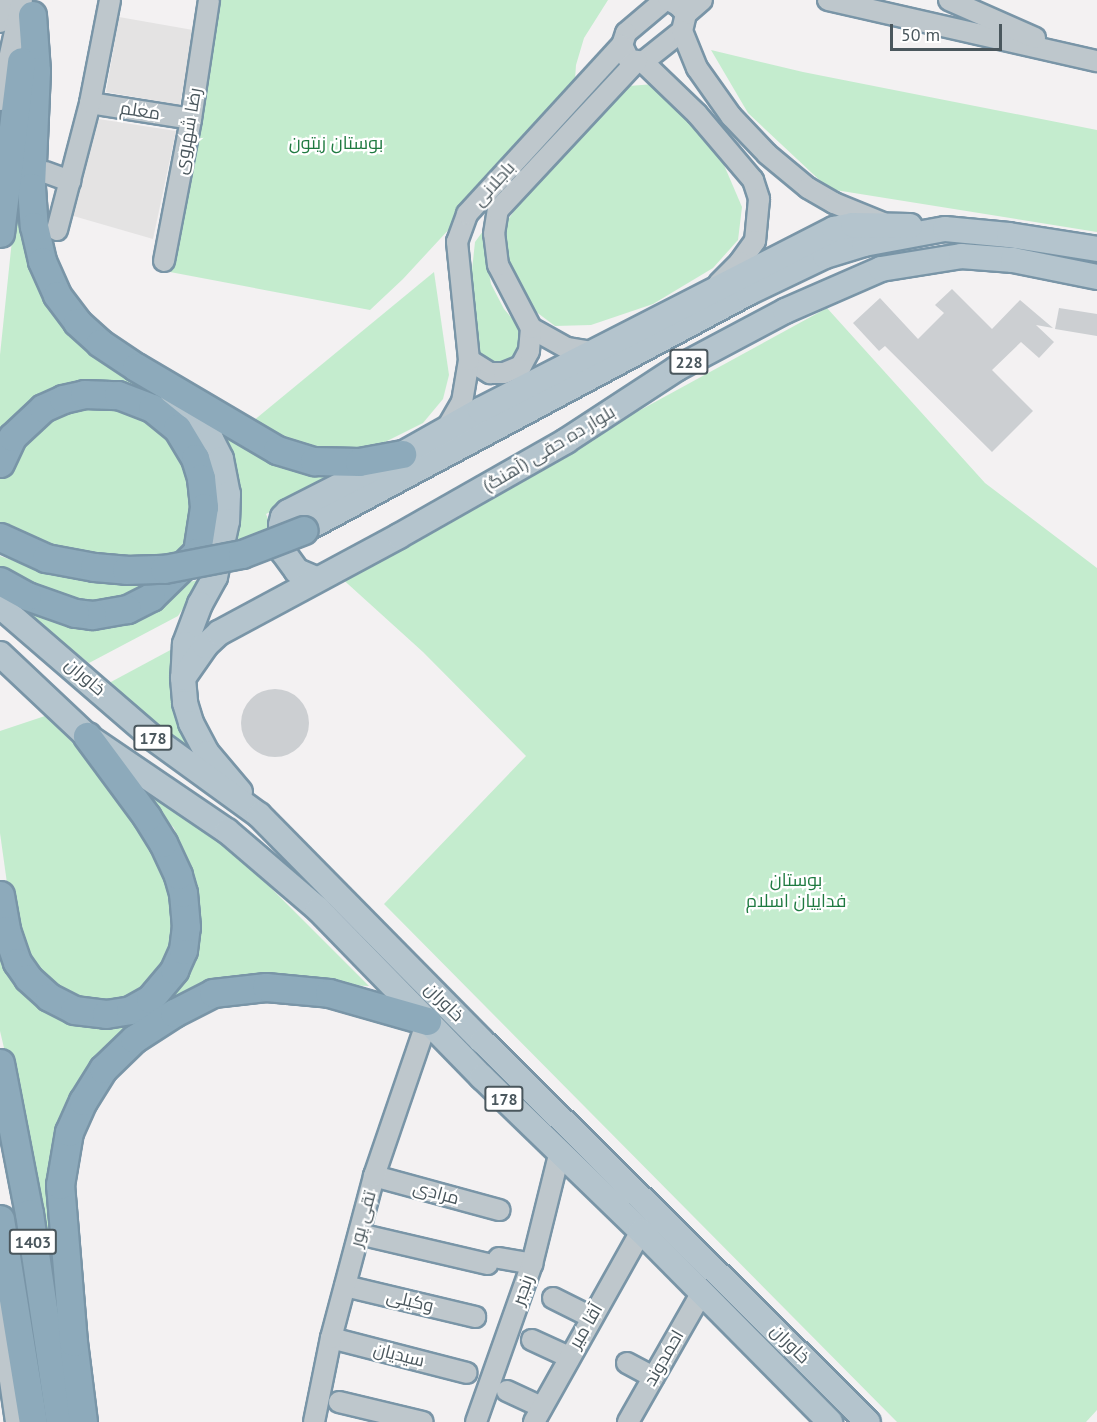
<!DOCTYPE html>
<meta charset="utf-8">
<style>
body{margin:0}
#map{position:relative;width:1097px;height:1422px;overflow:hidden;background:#f3f1f2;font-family:"PT Sans",Cairo,sans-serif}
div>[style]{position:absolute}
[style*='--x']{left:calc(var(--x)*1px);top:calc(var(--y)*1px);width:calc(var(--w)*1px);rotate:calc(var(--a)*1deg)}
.education>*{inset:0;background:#e4e3e3}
.green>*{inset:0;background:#c4ecce}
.building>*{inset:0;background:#cccfd2}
.round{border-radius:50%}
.roads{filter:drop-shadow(2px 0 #7995a7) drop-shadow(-2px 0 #7995a7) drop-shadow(0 2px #7995a7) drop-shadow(0 -2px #7995a7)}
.minor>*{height:20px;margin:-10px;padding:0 10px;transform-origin:10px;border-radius:10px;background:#bec7cc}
.major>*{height:24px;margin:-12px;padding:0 12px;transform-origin:12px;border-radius:12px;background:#b4c4cd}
.highway>*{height:27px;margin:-13.5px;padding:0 13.5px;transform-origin:13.5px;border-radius:13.5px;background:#8daabb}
.bridges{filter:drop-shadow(2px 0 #7995a7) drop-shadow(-2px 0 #7995a7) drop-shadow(0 2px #7995a7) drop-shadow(0 -2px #7995a7)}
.highway-bridge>*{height:27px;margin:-13.5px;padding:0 13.5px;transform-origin:13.5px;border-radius:13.5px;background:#8daabb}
span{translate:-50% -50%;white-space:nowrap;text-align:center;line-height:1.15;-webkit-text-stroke:4.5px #fff;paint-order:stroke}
.shield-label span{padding:2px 4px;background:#fff;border:2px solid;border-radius:4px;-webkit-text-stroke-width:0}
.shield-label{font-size:16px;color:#4a575d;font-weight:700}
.street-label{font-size:18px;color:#4a575d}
.park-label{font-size:18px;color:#1f7a41}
.scale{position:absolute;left:890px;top:24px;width:112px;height:27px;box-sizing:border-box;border:3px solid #4a575d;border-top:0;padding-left:8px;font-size:18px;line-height:21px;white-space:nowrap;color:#4a575d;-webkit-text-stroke:4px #fff;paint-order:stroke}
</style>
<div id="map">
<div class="education">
<i style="clip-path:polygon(119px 17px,193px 30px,180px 105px,106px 92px)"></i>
<i style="clip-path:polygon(92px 118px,176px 131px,153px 239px,70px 215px)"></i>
</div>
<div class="green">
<i style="clip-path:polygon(216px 0,608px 0,584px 38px,576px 65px,574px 94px,403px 279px,370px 310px,170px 272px)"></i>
<i style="clip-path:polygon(711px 50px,803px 72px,1097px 130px,1097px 232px,829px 189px,748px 113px)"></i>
<i style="clip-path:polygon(30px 67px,42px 283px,178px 408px,200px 455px,97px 388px,0 448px,0 355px)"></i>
<i style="clip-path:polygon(654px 84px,721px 158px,742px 207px,738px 240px,713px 268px,653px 304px,591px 325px,555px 326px,531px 308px,506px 266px,505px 224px,528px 191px,629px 86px)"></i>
<i style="clip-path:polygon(486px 227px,486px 255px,491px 284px,504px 309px,521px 329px,534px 336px,524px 361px,492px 366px,480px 356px,470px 289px,475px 242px)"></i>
<i style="clip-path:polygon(434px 272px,449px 375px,443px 399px,423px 423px,375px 447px,309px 447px,252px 422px)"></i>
<i style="clip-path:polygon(827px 308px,985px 483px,1097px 568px,1097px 1410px,1086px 1422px,897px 1422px,384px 904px,526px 756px,423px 652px,338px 575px)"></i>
<i style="clip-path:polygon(93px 400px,161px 423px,195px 483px,188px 558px,145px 561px,73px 554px,0 527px,0 479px,5px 460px,35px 421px)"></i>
<i style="clip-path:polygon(194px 408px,355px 470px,266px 514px,274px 533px,230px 548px)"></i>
<i style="clip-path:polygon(0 556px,44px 571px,96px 582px,161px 583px,97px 609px,0 574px)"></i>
<i style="clip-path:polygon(202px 579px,178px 616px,89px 663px,0 594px,57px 614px)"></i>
<i style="clip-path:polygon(176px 647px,198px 756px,155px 728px,109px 683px)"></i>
<i style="clip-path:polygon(45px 716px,74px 744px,150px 834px,181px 924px,161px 980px,123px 1002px,76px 1002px,33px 972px,12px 919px,0 833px,0 731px)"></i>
<i style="clip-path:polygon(123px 778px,198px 822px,227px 844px,369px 986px,264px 981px,211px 986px,71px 1110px,77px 1422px,18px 1107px,0 1031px,0 937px,10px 974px,19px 988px,55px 1017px,76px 1025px,92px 1028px,131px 1023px,168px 1002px,177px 992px,198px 947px,200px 919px,196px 895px,174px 828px)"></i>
</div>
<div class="building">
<i style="clip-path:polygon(952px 289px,992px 329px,1020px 300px,1053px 328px,1036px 325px,1054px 342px,1039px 358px,1021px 342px,992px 370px,1033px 411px,992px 452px,885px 346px,879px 351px,853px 323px,880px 298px,918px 339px,944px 313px,935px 305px)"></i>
<i style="clip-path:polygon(1059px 308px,1097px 314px,1097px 336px,1055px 329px)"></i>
<i class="round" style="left:241px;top:689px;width:68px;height:68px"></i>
</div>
<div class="roads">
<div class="minor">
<i style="--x:665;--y:0;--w:51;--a:139.8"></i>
<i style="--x:626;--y:33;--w:13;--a:108"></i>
<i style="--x:622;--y:45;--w:17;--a:65"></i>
<i style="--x:629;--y:60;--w:14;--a:8"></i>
<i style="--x:643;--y:62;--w:50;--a:-38.5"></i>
<i style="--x:682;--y:31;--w:17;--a:-77"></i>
<i style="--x:686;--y:14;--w:11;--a:-131"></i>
<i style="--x:679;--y:6;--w:12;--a:-149"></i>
<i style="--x:828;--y:0;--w:276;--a:12.8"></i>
<i style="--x:949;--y:0;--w:94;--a:23.8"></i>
<i style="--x:686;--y:14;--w:21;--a:-41"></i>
<i style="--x:0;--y:22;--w:22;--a:-80"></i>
<i style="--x:682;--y:31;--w:40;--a:68"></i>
<i style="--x:697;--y:68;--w:59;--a:54.7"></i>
<i style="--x:731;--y:116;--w:52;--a:46.5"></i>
<i style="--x:767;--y:154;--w:53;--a:39.7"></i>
<i style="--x:808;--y:188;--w:30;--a:30"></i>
<i style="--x:834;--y:203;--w:53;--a:22.2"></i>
<i style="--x:643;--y:62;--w:75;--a:43.9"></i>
<i style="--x:697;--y:114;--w:87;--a:49.7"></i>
<i style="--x:753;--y:180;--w:20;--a:72"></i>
<i style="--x:759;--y:199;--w:42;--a:95.4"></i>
<i style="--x:755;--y:241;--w:26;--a:126"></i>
<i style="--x:740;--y:262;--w:30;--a:135"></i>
<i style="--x:0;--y:100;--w:102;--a:-77.6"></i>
<i style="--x:90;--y:103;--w:102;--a:9"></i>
<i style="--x:45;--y:172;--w:27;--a:20"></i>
<i style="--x:57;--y:230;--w:131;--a:-75.4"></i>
<i style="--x:90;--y:103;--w:105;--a:-79"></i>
<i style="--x:164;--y:261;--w:145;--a:-79.2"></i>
<i style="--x:191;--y:119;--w:120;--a:-81.4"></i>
<i style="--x:531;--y:328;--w:41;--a:29.1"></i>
<i style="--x:567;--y:348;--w:26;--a:9"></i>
<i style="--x:469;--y:360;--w:25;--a:32"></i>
<i style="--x:490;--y:373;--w:14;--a:0"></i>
<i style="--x:504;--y:373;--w:18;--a:-22"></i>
<i style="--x:521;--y:366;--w:17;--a:-62"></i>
<i style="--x:529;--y:351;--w:23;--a:-85"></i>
<i style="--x:531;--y:328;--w:71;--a:-117.6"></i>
<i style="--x:498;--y:265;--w:31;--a:-97"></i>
<i style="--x:494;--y:234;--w:24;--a:-81"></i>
<i style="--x:498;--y:210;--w:204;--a:-47"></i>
<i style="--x:448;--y:426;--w:28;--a:-60"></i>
<i style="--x:462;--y:402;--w:43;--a:-80.5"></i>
<i style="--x:469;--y:360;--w:119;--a:-95.8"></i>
<i style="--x:457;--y:242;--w:30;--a:-70"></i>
<i style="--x:467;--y:214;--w:229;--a:-47.5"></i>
<i style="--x:374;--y:1176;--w:130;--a:15.2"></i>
<i style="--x:359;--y:1234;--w:132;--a:13.1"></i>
<i style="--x:499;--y:1258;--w:34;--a:10"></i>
<i style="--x:345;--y:1286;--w:134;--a:13.4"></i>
<i style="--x:553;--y:1298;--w:42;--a:26.6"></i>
<i style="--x:0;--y:1311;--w:112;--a:81.8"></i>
<i style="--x:331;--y:1338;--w:140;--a:14.4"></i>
<i style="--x:532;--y:1340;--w:41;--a:24.7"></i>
<i style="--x:627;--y:1363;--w:30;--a:28"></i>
<i style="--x:507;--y:1391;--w:38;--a:25"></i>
<i style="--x:339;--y:1402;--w:86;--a:13.4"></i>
<i style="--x:314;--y:1422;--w:86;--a:-78.6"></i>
<i style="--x:331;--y:1338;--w:168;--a:-75.1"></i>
<i style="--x:374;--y:1176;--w:164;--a:-71.1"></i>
<i style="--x:476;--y:1422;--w:168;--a:-70.5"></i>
<i style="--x:532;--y:1264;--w:112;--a:-76.1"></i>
<i style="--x:534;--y:1422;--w:219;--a:-60.7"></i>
<i style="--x:628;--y:1422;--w:147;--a:-60.3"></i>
</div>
<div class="major">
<i style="--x:172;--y:393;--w:60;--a:49.7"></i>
<i style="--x:211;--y:439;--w:22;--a:63"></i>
<i style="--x:221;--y:459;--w:36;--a:79"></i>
<i style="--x:228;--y:494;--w:27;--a:92"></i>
<i style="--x:227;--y:521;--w:57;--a:102.1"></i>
<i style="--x:215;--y:577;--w:31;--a:119"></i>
<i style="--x:200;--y:604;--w:43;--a:110.6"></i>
<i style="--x:185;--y:644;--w:34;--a:93"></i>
<i style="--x:183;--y:678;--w:25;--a:85"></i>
<i style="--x:185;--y:703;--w:21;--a:73"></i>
<i style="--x:191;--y:723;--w:34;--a:62"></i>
<i style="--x:207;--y:753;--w:51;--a:49.8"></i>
<i style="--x:304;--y:530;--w:503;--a:-28.09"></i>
<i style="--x:748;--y:293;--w:85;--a:-25.7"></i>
<i style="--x:825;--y:256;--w:41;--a:-17.1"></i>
<i style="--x:864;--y:244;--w:82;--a:-10.5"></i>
<i style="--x:945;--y:229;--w:64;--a:5.4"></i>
<i style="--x:1009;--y:235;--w:89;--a:9"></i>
<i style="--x:316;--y:579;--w:21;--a:-157"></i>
<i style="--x:297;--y:571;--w:24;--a:-126"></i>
<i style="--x:283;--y:552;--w:27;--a:-94"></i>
<i style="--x:281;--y:525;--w:8;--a:-76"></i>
<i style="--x:283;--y:517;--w:7;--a:-45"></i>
<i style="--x:288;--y:512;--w:128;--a:-27"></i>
<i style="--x:402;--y:454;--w:90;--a:-29.4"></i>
<i style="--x:480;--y:410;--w:398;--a:-27.1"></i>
<i style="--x:834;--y:229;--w:19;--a:-12"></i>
<i style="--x:853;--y:225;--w:57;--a:1"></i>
<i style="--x:0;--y:606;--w:202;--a:40.8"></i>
<i style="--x:153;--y:738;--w:131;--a:36"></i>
<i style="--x:259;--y:815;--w:317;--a:45.4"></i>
<i style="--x:482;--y:1041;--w:542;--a:44.63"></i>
<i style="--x:0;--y:654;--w:120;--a:43.3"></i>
<i style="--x:87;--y:736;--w:169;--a:34.2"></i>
<i style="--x:227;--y:831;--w:120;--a:40.6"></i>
<i style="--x:318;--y:909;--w:235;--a:45.7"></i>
<i style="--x:482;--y:1077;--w:221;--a:44.1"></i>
<i style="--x:641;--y:1231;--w:269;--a:45.3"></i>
<i style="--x:183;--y:678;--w:39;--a:-55"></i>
<i style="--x:205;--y:646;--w:19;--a:-43"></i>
<i style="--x:219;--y:633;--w:204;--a:-28.3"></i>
<i style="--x:399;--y:536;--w:192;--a:-29.6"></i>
<i style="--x:566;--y:441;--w:131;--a:-33.2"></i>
<i style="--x:676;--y:369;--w:123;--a:-28"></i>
<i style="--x:785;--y:311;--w:105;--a:-23.6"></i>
<i style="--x:881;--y:269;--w:81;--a:-9.2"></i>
<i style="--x:961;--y:256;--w:52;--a:4.4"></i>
<i style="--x:1013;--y:260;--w:86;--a:11.4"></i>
</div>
<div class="highway">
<i style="--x:32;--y:15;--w:56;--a:85.9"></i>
<i style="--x:36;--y:71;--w:116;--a:92.5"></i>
<i style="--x:31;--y:187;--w:39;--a:86"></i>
<i style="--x:34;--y:226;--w:36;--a:77"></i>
<i style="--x:42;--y:261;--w:37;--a:66"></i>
<i style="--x:57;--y:295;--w:34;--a:53"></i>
<i style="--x:77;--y:322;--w:31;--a:42"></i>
<i style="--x:100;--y:343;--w:43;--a:33.7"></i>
<i style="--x:136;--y:367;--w:164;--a:30.5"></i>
<i style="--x:277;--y:450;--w:39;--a:17"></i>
<i style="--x:314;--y:461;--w:45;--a:1.3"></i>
<i style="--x:359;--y:462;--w:44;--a:-10.5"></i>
<i style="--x:0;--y:233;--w:173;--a:-83"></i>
<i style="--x:0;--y:463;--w:29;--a:-65"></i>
<i style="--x:12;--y:437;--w:42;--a:-43.1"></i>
<i style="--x:43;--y:408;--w:22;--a:-24"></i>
<i style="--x:63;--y:399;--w:22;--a:-13"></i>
<i style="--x:84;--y:394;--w:34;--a:2"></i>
<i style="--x:118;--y:395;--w:36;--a:21"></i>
<i style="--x:152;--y:408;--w:32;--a:39"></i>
<i style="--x:177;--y:428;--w:35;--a:59"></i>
<i style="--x:195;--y:458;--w:21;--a:73"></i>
<i style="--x:201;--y:478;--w:29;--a:84"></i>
<i style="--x:204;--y:507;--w:46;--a:98.8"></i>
<i style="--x:197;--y:552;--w:64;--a:135.6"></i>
<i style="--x:151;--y:597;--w:27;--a:153"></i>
<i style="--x:127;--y:609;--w:36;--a:170"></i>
<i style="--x:92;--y:615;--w:17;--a:-173"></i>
<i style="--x:75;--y:613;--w:51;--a:-160.5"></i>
<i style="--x:27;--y:596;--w:31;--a:-151"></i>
<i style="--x:0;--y:895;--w:36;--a:80"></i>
<i style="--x:6;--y:930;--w:34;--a:71"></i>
<i style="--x:17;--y:962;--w:19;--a:55"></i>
<i style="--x:28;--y:978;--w:28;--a:42"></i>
<i style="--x:49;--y:997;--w:28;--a:27"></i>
<i style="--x:74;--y:1010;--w:32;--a:7"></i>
<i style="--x:106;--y:1014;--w:24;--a:-9"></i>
<i style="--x:130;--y:1010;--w:23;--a:-29"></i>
<i style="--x:150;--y:999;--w:38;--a:-50"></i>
<i style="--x:174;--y:970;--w:22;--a:-66"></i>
<i style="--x:183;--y:950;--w:23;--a:-83"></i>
<i style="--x:186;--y:927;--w:34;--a:-95"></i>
<i style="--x:183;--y:893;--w:19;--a:-106"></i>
<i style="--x:178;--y:875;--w:35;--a:-115"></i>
<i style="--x:163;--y:843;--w:31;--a:-122"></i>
<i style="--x:147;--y:817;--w:101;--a:-126.5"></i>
<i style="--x:0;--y:1063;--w:153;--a:79.1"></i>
<i style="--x:29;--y:1213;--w:211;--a:81.6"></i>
<i style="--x:0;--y:1219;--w:206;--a:80.8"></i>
<i style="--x:83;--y:1422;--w:81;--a:-97.1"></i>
<i style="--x:73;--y:1342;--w:158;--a:-94.7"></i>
<i style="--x:60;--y:1185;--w:54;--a:-80.4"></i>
<i style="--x:69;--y:1132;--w:34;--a:-66"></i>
<i style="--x:83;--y:1101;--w:38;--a:-58"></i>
<i style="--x:103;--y:1069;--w:43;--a:-44.1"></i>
<i style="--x:134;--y:1039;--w:48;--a:-33"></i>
<i style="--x:174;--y:1013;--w:44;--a:-27.1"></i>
<i style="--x:213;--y:993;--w:53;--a:-6.5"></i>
<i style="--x:266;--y:987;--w:63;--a:5.4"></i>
<i style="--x:329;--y:993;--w:102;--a:15.9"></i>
</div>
</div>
<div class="bridges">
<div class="highway-bridge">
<i style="--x:0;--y:537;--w:51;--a:24.5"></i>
<i style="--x:46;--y:558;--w:49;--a:10.6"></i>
<i style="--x:94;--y:567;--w:32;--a:5"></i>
<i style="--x:126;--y:570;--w:38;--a:-2"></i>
<i style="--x:164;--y:569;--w:79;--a:-10.9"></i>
<i style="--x:242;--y:554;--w:66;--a:-21.2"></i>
</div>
</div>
<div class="shield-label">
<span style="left:689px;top:362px">228</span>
<span style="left:153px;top:738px">178</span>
<span style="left:504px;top:1099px">178</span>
<span style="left:33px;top:1242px">1403</span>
</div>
<div class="street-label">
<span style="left:140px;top:111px;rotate:9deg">معلم</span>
<span style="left:188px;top:131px;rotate:-80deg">رضا شهروی</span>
<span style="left:494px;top:184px;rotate:-48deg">باجلانی</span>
<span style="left:549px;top:449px;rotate:-31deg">بلوار ده حقی (آهنگ)</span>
<span style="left:85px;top:677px;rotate:41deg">خاوران</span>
<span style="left:444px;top:1002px;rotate:45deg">خاوران</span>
<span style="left:436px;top:1193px;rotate:15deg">مرادی</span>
<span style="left:363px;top:1219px;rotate:-75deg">تقی پور</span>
<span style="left:523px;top:1290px;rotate:-70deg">رنجبر</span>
<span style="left:410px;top:1301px;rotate:13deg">وکیلی</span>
<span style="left:586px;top:1326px;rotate:-60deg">آقا میر</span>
<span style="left:790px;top:1344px;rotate:45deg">خاوران</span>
<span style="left:399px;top:1355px;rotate:14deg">سیدیان</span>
<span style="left:664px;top:1358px;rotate:-60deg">احمدوند</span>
</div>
<div class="park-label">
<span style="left:336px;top:143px">بوستان زیتون</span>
<span style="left:796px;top:891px">بوستان<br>فداییان اسلام</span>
</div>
<div class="scale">50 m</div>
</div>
